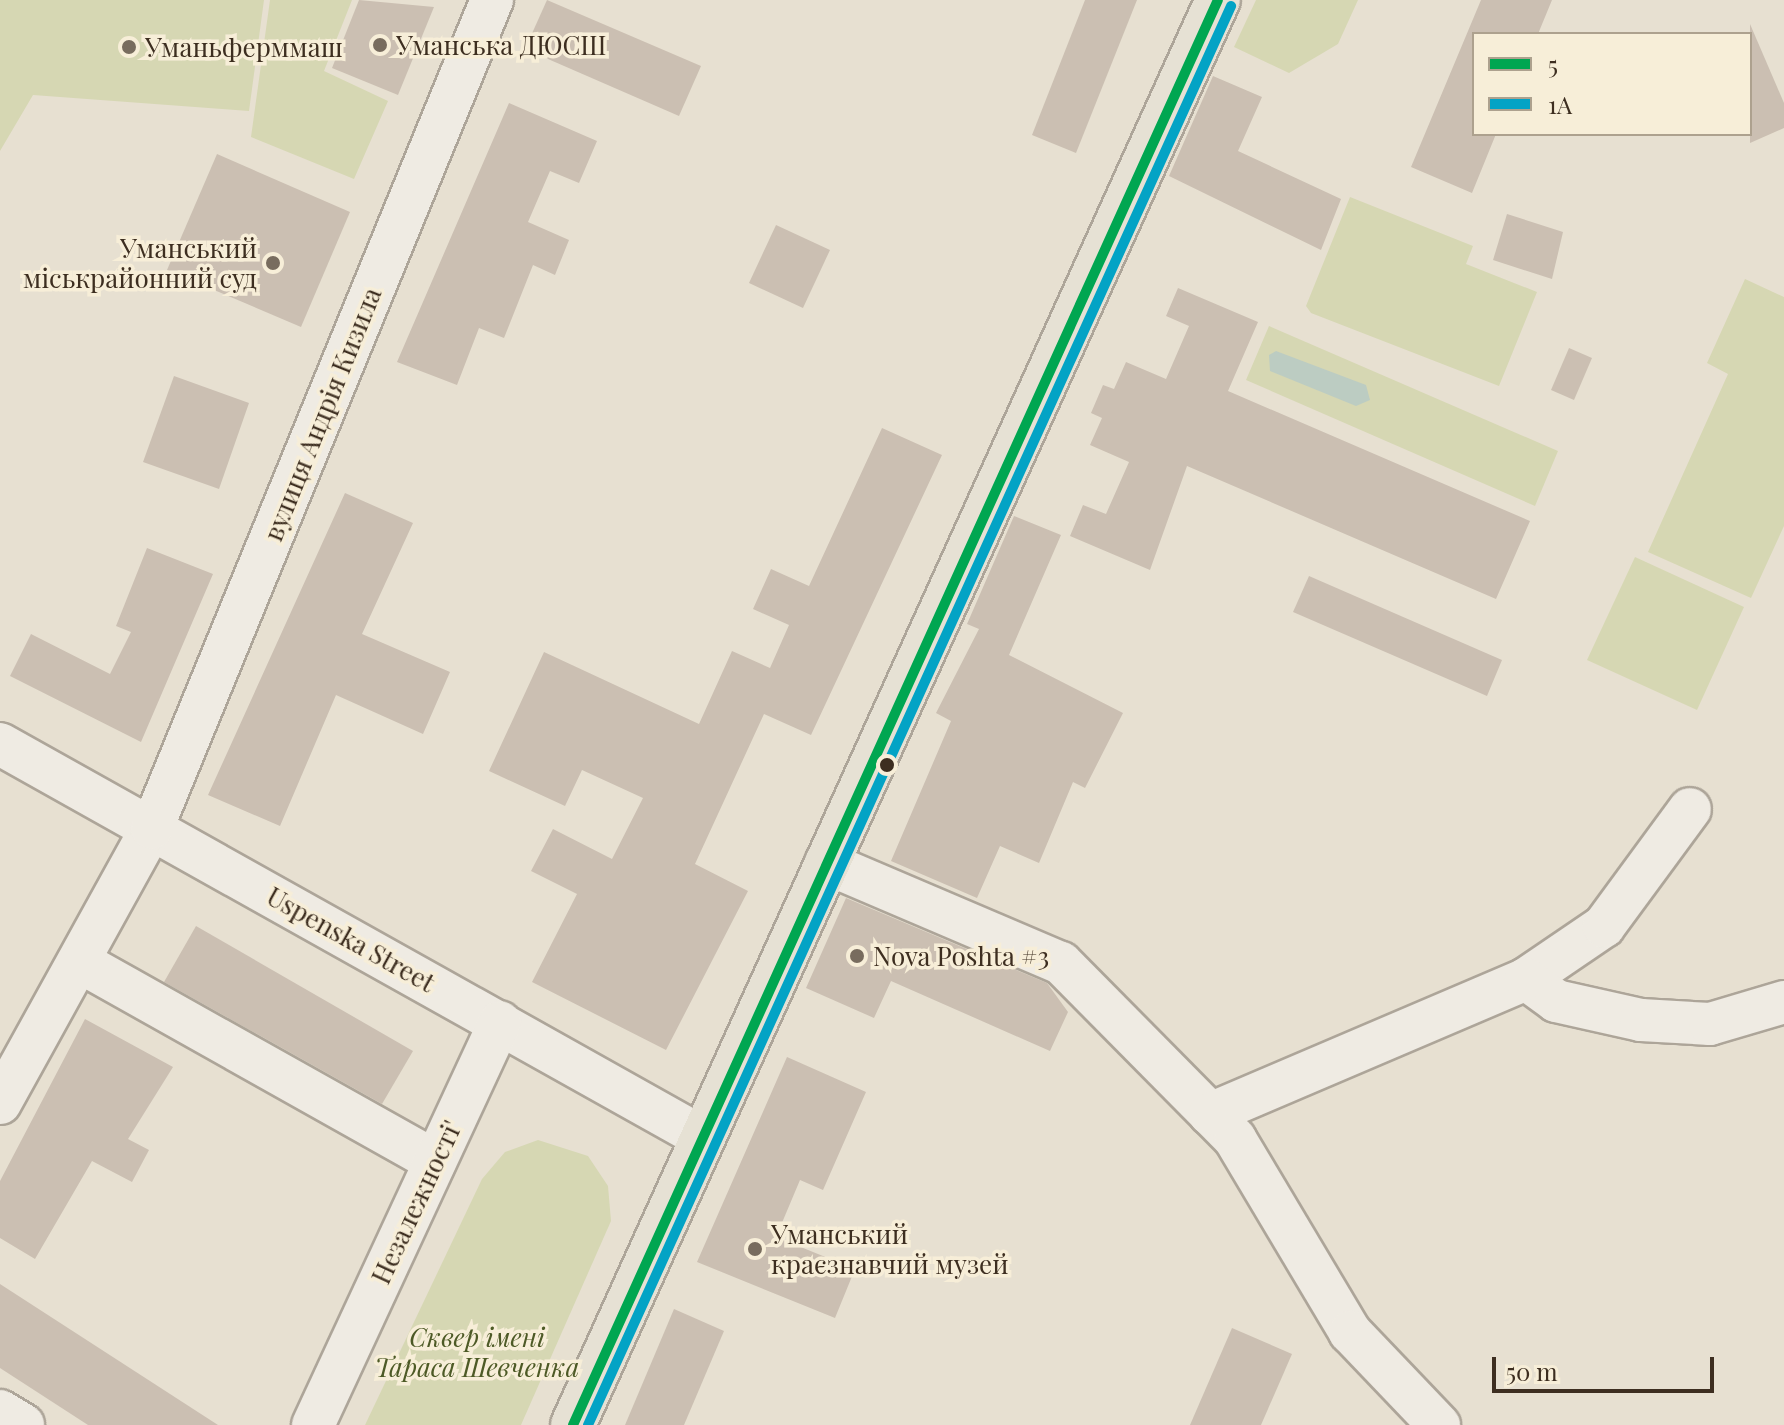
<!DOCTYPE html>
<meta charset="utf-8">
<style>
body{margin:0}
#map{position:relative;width:1784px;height:1425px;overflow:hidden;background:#e7e0d1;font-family:"Playfair Display",serif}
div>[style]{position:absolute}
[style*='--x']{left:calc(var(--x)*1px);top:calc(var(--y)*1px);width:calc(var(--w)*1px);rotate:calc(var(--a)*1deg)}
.green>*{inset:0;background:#d6d7b3}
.water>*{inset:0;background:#bcccc2}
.building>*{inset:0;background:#cbbfb2}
.roads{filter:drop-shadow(2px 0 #ada599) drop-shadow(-2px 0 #ada599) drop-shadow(0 2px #ada599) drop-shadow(0 -2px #ada599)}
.minor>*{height:42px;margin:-21px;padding:0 21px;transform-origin:21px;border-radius:21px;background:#efebe3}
.major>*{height:44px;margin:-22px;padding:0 22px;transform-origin:22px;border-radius:22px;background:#e6e1d4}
.bus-1>*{height:10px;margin:-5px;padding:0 5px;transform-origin:5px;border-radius:5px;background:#00a651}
.bus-2>*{height:10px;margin:-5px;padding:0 5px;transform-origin:5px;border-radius:5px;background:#03a3c5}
.dots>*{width:22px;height:22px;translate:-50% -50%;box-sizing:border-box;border:4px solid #f7eed8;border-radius:50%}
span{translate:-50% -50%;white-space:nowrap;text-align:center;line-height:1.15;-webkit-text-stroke:7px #f7eed8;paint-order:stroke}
.poi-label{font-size:26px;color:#3d2e20}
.left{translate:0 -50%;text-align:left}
.right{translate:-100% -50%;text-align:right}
.street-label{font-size:26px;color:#3d2e20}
.park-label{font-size:26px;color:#4d5a26;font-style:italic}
.legend{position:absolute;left:1472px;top:32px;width:280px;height:104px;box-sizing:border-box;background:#f7eed8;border:2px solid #ada18e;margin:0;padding:10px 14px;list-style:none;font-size:24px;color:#3d2e20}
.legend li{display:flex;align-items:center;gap:16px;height:40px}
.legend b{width:40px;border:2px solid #ada18e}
.scale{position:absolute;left:1492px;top:1357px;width:222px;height:36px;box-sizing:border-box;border:4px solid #3d2e20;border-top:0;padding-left:10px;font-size:24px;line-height:28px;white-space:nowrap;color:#3d2e20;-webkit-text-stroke:6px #f7eed8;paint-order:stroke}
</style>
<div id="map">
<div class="green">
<i style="clip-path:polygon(0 0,264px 0,249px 111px,33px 95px,0 151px)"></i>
<i style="clip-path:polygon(270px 0,352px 0,324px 71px,388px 101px,354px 179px,251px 137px)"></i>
<i style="clip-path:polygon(1256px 0,1358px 0,1338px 44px,1289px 73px,1234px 47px)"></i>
<i style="clip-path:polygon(1350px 197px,1473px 246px,1466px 264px,1537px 292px,1499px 386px,1311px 313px,1306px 306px)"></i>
<i style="clip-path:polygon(1745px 279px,1784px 297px,1784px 526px,1751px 598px,1648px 552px,1728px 374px,1707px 363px)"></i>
<i style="clip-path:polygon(1269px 326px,1558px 451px,1535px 506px,1246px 380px)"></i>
<i style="clip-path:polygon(1635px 557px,1744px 607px,1697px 710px,1587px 660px)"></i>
<i style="clip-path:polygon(538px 1140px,588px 1156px,608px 1186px,611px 1221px,521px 1425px,365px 1425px,482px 1179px,505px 1152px)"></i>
</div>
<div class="water">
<i style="clip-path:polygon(1276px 351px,1366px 385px,1370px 400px,1356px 406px,1270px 371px,1269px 355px)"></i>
</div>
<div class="building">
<i style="clip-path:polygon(359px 0,434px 7px,398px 95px,332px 68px)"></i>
<i style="clip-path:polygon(547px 0,701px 66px,679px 116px,525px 49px)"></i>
<i style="clip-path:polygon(1085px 0,1137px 0,1076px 153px,1032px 135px)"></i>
<i style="clip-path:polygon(1481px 0,1552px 0,1538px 34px,1474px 34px,1474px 134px,1496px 134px,1472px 193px,1411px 167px)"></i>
<i style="clip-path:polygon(1750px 24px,1784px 103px,1784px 128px,1750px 143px)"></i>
<i style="clip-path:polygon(1213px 76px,1262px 97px,1238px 151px,1341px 199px,1321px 250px,1169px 176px)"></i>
<i style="clip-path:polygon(509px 103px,597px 141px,579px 183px,550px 171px,528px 222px,569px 240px,555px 275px,533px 265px,504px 338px,479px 328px,457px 385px,397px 362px)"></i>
<i style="clip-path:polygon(217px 154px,350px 212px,301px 327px,167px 270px)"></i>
<i style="clip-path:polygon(1507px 214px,1563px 232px,1552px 279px,1493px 260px)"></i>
<i style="clip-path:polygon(776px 225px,830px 250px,803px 308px,749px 283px)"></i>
<i style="clip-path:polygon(1178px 288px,1258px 322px,1228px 391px,1530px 521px,1496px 599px,1187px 466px,1150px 570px,1070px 536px,1083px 505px,1106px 514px,1129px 462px,1090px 445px,1102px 418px,1091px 413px,1103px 385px,1114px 389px,1126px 362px,1166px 379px,1189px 326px,1166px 316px)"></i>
<i style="clip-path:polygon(1569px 348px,1592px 358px,1574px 400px,1551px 390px)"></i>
<i style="clip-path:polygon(174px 376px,249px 403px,219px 489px,143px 462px)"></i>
<i style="clip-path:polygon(882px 428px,942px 455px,811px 735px,764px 714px,695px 864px,748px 891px,666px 1050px,532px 982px,577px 894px,531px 871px,553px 829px,612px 859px,643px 798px,582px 770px,565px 806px,489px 771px,544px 652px,699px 724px,732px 651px,770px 668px,789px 625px,753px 609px,771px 569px,809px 586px)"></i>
<i style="clip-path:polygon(345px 493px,413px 523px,362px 634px,450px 672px,423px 734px,336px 695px,280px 826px,208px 795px)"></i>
<i style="clip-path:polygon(1014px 516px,1061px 535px,1009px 655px,1123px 713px,1085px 788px,1073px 782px,1039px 863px,1000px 846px,977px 898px,891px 861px,951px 721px,936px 713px,979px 629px,967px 624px)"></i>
<i style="clip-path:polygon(147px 548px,213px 574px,141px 742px,10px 676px,31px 634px,110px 674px,131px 632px,116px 626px)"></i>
<i style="clip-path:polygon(1309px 576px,1502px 660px,1487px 696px,1293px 612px)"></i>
<i style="clip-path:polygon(846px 898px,1047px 983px,1068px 1012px,1050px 1051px,891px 981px,874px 1018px,806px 988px)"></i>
<i style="clip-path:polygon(196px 926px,413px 1051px,382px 1104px,164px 982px)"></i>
<i style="clip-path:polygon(85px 1019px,173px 1067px,128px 1139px,149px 1150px,132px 1182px,92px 1161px,35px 1259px,0 1238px,0 1181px)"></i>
<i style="clip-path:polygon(787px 1057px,866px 1092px,823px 1190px,800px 1180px,776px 1237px,855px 1269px,835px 1318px,697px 1262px)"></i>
<i style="clip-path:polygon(0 1284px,218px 1425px,88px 1425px,0 1368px)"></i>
<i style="clip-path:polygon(674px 1309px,724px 1331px,684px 1425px,625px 1425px)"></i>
<i style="clip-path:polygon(1232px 1328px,1292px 1354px,1261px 1425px,1190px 1425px)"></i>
</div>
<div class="roads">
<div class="minor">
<i style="--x:0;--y:744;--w:805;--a:29.24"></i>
<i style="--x:826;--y:863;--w:255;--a:23.1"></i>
<i style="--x:1061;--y:963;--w:247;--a:45.3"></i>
<i style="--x:1235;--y:1139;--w:225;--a:59.2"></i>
<i style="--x:1350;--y:1332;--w:129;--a:46.3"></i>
<i style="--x:80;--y:962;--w:407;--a:29.3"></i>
<i style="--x:1526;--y:979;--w:94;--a:-34.2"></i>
<i style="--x:1604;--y:926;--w:145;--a:-53.7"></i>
<i style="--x:0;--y:1103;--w:314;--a:-61.1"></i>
<i style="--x:152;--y:828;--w:895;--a:-67.68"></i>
<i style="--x:1210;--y:1114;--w:344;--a:-23.1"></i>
<i style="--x:1526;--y:979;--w:37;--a:36"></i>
<i style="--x:1556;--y:1001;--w:87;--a:12.6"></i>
<i style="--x:1641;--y:1020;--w:69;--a:3.3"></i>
<i style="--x:1710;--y:1024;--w:77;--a:-16.6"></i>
<i style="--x:0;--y:1411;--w:27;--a:31"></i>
<i style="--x:313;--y:1425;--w:444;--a:-65.1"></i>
</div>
<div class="major">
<i style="--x:573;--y:1425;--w:1564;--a:-65.65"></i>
</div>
</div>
<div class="bus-1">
<i style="--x:573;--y:1425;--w:1564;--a:-65.65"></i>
</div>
<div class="bus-2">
<i style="--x:588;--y:1425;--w:1558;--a:-65.62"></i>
</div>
<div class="dots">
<i style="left:380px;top:45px;background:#786c5e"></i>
<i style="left:129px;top:47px;background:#786c5e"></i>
<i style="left:273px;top:263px;background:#786c5e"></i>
<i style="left:887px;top:765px;background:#3d2e20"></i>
<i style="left:857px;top:956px;background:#786c5e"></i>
<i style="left:755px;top:1249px;background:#786c5e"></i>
</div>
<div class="poi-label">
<span class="left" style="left:396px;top:45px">Уманська ДЮСШ</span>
<span class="left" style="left:145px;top:47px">Уманьферммаш</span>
<span class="right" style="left:257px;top:263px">Уманський<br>міськрайонний суд</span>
<span class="left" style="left:873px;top:956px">Nova Poshta #3</span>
<span class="left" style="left:771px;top:1249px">Уманський<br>краєзнавчий музей</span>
</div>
<div class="street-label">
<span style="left:322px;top:414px;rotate:-68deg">вулиця Андрія Кизила</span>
<span style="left:351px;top:939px;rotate:29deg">Uspenska Street</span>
<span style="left:416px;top:1202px;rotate:-65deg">Незалежності'</span>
</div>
<div class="park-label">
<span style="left:477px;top:1352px">Сквер імені<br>Тараса Шевченка</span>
</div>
<ul class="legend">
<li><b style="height:10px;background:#00a651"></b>5</li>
<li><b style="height:10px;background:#03a3c5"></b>1А</li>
</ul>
<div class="scale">50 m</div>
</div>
